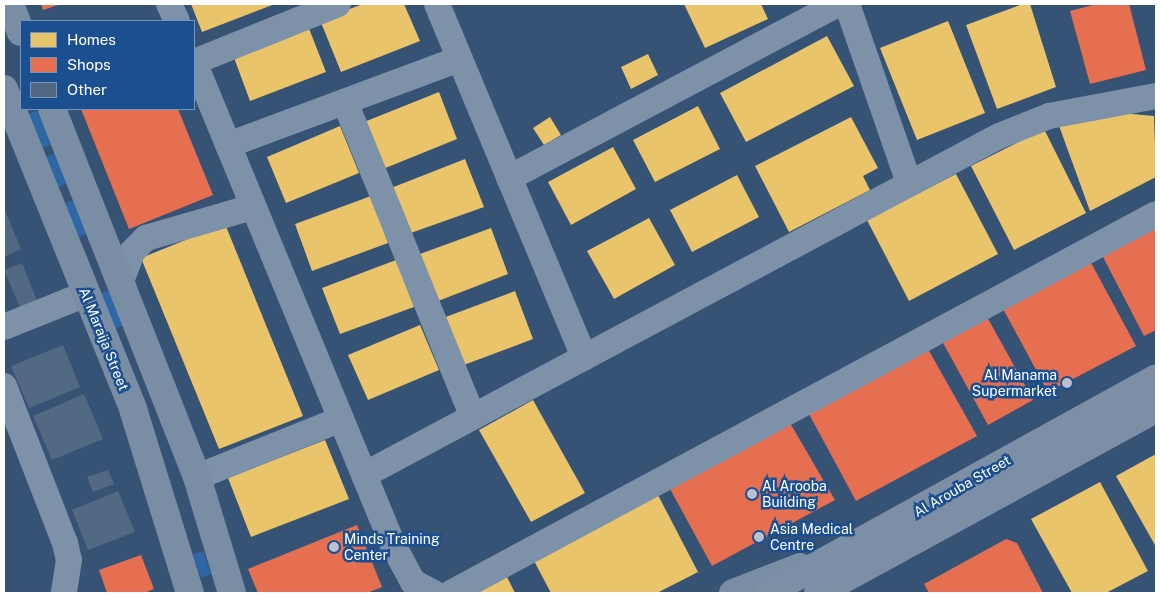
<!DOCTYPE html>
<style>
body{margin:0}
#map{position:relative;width:1160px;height:597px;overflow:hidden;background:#365274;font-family:"Public Sans",sans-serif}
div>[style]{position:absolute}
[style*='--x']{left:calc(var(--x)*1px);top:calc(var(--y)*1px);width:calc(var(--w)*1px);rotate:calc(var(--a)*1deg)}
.green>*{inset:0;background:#2f66a5}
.homes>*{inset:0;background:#e9c46a}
.shops>*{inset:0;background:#e76f51}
.building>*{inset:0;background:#526984}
.street>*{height:26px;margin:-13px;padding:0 13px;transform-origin:13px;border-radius:13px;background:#7d92a8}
.secondary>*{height:28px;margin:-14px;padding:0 14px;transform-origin:14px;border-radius:14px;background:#798da4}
.primary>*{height:28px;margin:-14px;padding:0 14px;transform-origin:14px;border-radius:14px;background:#7d8ea7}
.dots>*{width:14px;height:14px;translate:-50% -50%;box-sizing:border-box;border:2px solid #1b4f8f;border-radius:50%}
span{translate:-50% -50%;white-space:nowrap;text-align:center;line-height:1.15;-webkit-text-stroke:5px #1b4f8f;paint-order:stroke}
.street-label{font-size:14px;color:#fff}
.poi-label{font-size:14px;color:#fff}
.right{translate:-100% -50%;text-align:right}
.left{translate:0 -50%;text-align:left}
.frame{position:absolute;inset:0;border:5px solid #fff;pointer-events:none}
.legend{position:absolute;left:20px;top:20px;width:175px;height:90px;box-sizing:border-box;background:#1b4f8f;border:1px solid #7695bc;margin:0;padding:6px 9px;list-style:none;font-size:15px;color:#fff}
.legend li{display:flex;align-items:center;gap:10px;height:25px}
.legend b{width:25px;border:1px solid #7695bc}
</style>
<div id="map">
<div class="green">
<i style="clip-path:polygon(37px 110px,51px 145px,43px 148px,29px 114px)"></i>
<i style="clip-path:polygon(55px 153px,67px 183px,59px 187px,46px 157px)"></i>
<i style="clip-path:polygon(73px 200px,87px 234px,79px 237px,65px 203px)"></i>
<i style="clip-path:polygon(109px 290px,123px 325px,115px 329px,101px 293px)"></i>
<i style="clip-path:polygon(203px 551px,211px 574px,201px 578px,193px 554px)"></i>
</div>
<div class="homes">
<i style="clip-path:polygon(191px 4px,275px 4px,202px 32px)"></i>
<i style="clip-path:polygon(363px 4px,404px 4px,420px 41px,341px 72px,320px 20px)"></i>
<i style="clip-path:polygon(684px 4px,761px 4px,768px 19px,705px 48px)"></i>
<i style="clip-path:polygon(1023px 4px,1030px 4px,1056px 87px,997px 109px,966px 25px)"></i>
<i style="clip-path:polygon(948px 21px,985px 113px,917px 140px,880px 48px)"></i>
<i style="clip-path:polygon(308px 26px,326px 72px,250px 101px,233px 55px)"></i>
<i style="clip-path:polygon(827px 36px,854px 86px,746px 142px,720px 93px)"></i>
<i style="clip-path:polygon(648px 54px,658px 75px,631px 89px,621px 67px)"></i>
<i style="clip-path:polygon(439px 92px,457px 139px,383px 169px,364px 122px)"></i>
<i style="clip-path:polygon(698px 106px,720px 149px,655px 182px,633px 140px)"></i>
<i style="clip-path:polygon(1121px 113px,1154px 116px,1156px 177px,1090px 211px,1058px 123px)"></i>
<i style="clip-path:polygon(550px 117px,561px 135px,544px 145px,533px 128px)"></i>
<i style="clip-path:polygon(851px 117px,878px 168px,863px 176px,870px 190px,789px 232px,755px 166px)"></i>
<i style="clip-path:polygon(340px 126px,359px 173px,286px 203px,267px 157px)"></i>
<i style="clip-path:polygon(1044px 129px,1086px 213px,1014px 250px,971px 166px)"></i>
<i style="clip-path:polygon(613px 147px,636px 189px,571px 225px,548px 182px)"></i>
<i style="clip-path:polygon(465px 159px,484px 207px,408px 234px,391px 188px)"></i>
<i style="clip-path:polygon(956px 174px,998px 254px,909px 301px,867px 220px)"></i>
<i style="clip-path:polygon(737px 175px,759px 217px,692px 252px,670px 210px)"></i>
<i style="clip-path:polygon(371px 196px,388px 243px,312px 271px,295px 224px)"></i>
<i style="clip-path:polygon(649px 218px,675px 265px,614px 299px,587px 251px)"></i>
<i style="clip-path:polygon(225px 224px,303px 416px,219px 449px,141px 258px)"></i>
<i style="clip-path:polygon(491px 228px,508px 274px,438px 301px,420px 254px)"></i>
<i style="clip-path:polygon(396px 260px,414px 307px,340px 334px,322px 288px)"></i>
<i style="clip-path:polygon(515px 291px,533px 339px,461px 366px,443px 318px)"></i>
<i style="clip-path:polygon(420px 325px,439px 370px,368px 400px,348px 355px)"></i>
<i style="clip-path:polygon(533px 400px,585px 493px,531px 522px,479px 430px)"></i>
<i style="clip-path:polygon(325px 440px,349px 499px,251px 537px,228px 478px)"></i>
<i style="clip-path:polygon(1156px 454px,1156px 547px,1116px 476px)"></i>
<i style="clip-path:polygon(1100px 482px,1148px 571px,1106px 593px,1072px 593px,1031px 519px)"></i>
<i style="clip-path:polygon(658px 495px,698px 572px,657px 593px,551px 593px,533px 559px)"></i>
<i style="clip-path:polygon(507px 577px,515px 593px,465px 593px)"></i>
</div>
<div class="shops">
<i style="clip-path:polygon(41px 4px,61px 4px,43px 10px)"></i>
<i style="clip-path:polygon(1097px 4px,1129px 4px,1146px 70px,1090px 84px,1070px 11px)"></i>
<i style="clip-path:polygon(81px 109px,178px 109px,213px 195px,129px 229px)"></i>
<i style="clip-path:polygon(1156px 228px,1156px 330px,1144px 336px,1102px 255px)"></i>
<i style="clip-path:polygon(1089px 259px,1136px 346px,1048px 392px,1001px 305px)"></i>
<i style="clip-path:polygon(986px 315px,1033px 400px,988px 425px,942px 341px)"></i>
<i style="clip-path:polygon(928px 349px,977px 436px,856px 501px,809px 414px)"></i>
<i style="clip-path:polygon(790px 423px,835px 500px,712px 566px,669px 487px)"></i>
<i style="clip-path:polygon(357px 525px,382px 587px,367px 593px,258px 593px,248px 569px)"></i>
<i style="clip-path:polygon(1006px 539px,1017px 543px,1043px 593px,929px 593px,924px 584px)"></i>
<i style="clip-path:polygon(141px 555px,154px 589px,144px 593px,107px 593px,99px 570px)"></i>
</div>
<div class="building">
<i style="clip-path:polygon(4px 208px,21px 249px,4px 257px)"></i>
<i style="clip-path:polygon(22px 263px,38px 303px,21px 310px,4px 270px)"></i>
<i style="clip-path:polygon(63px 345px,80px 387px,29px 408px,11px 366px)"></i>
<i style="clip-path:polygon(84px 394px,103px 439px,52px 460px,33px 416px)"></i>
<i style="clip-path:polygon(108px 470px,114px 484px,93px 492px,87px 477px)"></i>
<i style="clip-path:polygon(118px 491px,135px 532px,88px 550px,72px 510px)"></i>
</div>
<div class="street">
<i style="--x:169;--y:4;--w:19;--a:65"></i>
<i style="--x:437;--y:4;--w:383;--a:67.4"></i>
<i style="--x:847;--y:4;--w:189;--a:70.9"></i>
<i style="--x:194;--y:62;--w:522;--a:67.61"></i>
<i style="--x:393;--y:545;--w:42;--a:61.6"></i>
<i style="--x:413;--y:582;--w:24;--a:28"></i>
<i style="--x:194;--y:62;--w:155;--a:-21.9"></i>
<i style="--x:345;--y:102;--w:340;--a:67.9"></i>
<i style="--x:228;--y:145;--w:246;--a:-20.4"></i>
<i style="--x:509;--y:178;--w:371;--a:-27.9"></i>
<i style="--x:121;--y:281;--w:31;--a:-69"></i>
<i style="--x:132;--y:252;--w:20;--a:-45"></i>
<i style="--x:146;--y:238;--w:111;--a:-16.2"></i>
<i style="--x:4;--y:327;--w:88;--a:-21.9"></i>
<i style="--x:4;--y:386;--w:168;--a:68.8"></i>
<i style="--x:65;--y:543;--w:17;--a:77"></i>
<i style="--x:69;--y:560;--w:33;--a:99"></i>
<i style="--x:364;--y:475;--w:720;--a:-28.1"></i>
<i style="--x:999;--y:136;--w:54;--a:-21.8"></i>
<i style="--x:1049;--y:116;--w:109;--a:-10.6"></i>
<i style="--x:197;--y:477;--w:155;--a:-21.9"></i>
<i style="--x:451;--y:593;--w:800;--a:-28.26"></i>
</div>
<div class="secondary">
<i style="--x:10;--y:4;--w:30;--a:69"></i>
<i style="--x:4;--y:89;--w:345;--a:68"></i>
<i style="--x:133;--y:409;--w:193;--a:72.8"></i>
<i style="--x:52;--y:109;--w:396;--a:68.5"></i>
<i style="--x:197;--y:477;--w:121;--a:73.2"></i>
<i style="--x:733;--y:593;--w:72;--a:-21.2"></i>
</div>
<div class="primary">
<i style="--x:767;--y:593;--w:444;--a:-28.9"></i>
<i style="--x:818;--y:593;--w:385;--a:-28.6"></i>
</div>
<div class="dots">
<i style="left:1067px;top:383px;background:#b9c2ce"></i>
<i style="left:752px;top:494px;background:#b9c2ce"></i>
<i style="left:759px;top:537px;background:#b9c2ce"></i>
<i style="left:334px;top:547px;background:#b9c2ce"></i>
</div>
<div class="street-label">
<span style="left:104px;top:339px;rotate:68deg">Al Maraija Street</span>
<span style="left:962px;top:486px;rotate:-30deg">Al Arouba Street</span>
</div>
<div class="poi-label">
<span class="right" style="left:1057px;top:383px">Al Manama<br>Supermarket</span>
<span class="left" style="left:762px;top:494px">Al Arooba<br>Building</span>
<span class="left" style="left:770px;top:537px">Asia Medical<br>Centre</span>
<span class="left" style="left:344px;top:547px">Minds Training<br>Center</span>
</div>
<div class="frame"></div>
<ul class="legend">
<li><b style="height:14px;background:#e9c46a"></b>Homes</li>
<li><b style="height:14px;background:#e76f51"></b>Shops</li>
<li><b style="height:14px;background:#526984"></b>Other</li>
</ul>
</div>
